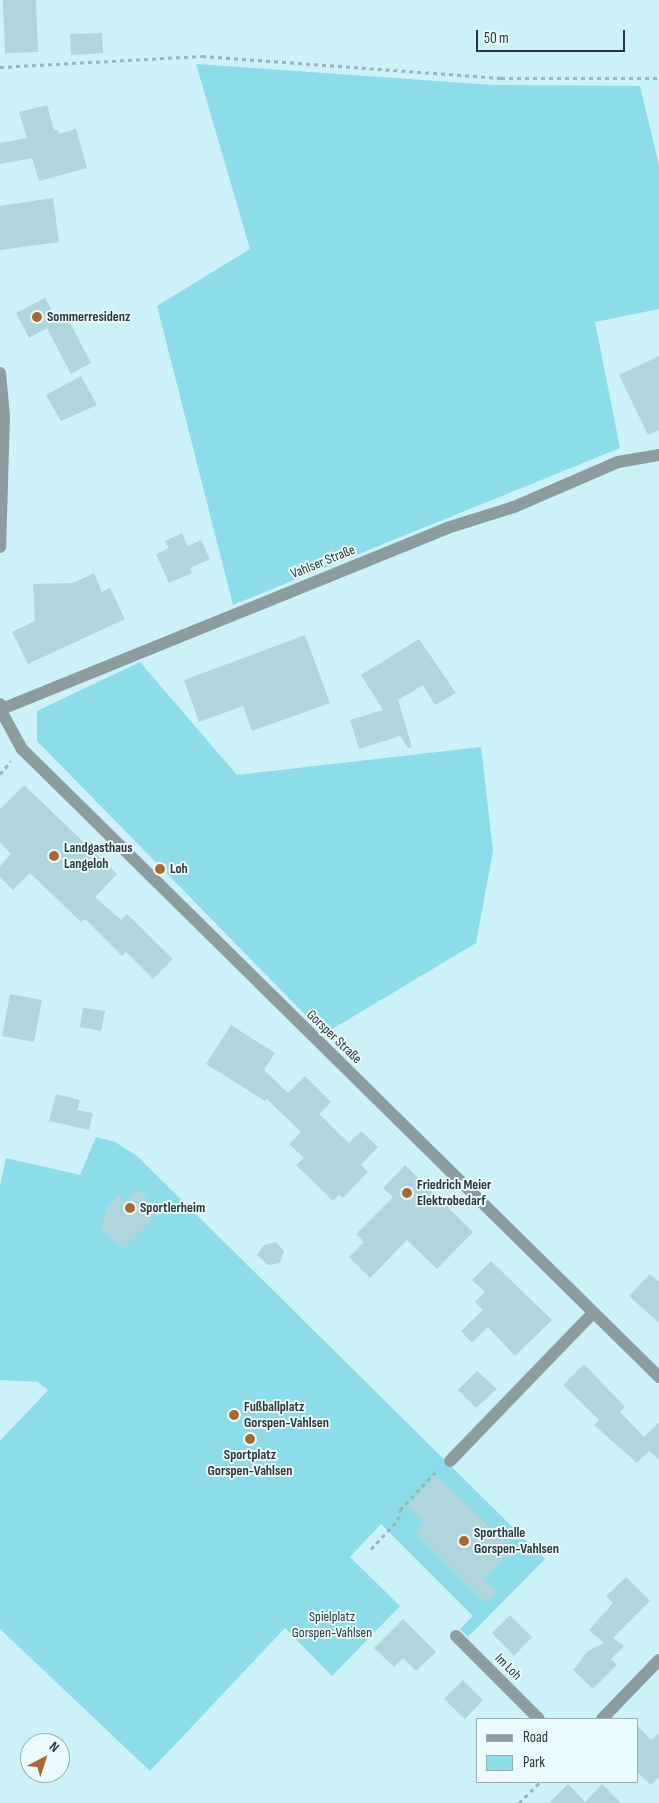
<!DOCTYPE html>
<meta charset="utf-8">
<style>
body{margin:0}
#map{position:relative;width:659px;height:1803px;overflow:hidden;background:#ccf1f8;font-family:"Sofia Sans Condensed",sans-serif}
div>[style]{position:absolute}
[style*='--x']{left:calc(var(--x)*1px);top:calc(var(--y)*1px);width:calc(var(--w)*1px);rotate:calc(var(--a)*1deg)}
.green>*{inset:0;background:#8ddce9}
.building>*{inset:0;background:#b1d5dc}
.path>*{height:3px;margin-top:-1.5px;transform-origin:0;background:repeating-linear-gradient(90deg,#97b5ba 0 4px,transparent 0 8px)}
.minor>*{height:12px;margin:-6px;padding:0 6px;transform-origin:6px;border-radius:6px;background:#8d9d9f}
.tertiary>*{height:12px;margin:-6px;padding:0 6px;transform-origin:6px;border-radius:6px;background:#8d9d9f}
.dots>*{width:14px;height:14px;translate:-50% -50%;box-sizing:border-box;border:2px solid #ebfafc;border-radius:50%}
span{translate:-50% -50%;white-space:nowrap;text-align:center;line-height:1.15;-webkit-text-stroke:4px #ebfafc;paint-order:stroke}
.poi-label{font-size:14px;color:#283739;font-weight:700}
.left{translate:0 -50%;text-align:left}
.street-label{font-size:14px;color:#283739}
.park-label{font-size:14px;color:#21383c}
.legend{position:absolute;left:476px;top:1718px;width:162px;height:65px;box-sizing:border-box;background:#ebfafc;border:1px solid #9dacae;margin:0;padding:6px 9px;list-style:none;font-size:15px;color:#283739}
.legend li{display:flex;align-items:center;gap:10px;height:25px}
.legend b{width:25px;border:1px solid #9dacae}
.north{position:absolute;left:20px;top:1733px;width:50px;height:50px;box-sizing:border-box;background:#ebfafc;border:1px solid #9dacae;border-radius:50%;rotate:40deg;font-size:14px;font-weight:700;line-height:20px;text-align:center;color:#283739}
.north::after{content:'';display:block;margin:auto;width:18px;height:22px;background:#a96932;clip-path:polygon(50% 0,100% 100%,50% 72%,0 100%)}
.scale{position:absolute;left:476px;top:30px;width:149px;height:22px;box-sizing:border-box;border:2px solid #283739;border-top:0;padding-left:6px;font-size:15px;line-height:18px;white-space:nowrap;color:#283739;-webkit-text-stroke:4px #ebfafc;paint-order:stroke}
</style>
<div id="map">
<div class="green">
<i style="clip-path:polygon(196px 64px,493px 85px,640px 86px,659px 165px,659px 309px,595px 322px,620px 448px,233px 605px,157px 306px,250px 249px)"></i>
<i style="clip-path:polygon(140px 662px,237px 775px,481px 747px,493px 851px,476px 943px,324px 1034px,37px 741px,37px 711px)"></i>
<i style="clip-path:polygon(96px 1137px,115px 1142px,137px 1156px,545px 1559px,468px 1637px,460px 1629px,473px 1616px,381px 1524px,350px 1557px,400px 1606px,332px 1676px,285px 1628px,150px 1771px,0 1629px,0 1441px,48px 1390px,38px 1382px,0 1380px,0 1186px,6px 1158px,80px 1175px)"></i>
</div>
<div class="building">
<i style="clip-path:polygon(3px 0,36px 0,38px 52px,5px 53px)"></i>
<i style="clip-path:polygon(102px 33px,103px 53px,71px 55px,70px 34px)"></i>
<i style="clip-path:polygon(47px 105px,54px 130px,58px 130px,59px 134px,76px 129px,87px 168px,39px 181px,32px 158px,0 164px,0 143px,27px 138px,19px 112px)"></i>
<i style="clip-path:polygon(53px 198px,59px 242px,0 250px,0 206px)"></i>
<i style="clip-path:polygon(45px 298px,58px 322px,67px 317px,91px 363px,71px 374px,47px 328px,29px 338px,16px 313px)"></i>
<i style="clip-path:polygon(659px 356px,659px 430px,648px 435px,619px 375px)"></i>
<i style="clip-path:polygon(81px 376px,97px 405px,61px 421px,46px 395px)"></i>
<i style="clip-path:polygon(182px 533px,188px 546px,201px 540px,210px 559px,190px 568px,192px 573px,169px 583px,156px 554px,169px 548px,165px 541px)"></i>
<i style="clip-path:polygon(94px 573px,102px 592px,110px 588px,125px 619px,28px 664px,12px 632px,35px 621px,33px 584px,73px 583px)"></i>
<i style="clip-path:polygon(305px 635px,330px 703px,252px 731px,243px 706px,199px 722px,184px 680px)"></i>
<i style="clip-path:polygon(419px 639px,456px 693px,435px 705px,423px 685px,398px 700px,412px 747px,408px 748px,400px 736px,359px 749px,350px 720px,383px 710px,361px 675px)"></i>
<i style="clip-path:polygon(24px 785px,117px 874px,95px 897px,121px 920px,127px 914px,173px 959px,153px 979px,126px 952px,122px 956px,85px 919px,81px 922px,30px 873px,13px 890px,0 877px,0 866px,11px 854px,0 842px,0 809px)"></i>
<i style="clip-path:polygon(10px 994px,42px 1000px,34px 1042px,2px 1036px)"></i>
<i style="clip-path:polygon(83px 1008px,105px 1011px,101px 1031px,80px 1027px)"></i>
<i style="clip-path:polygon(231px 1025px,275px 1053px,264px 1070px,288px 1093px,305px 1076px,331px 1102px,319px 1114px,349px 1143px,361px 1131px,378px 1147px,361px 1165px,368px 1172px,343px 1198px,339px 1195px,333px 1201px,296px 1165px,304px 1158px,289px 1144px,301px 1132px,267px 1099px,265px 1101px,206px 1064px)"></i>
<i style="clip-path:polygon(56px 1094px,80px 1100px,77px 1110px,93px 1113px,89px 1130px,49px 1121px)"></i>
<i style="clip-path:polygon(405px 1165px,473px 1232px,437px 1269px,407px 1240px,370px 1278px,349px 1257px,364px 1242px,356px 1234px,393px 1197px,383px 1188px)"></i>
<i style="clip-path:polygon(139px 1189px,159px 1213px,123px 1249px,101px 1228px,106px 1209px,119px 1195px,126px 1201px)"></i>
<i style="clip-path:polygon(276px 1242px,284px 1251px,280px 1263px,268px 1265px,257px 1255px,264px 1245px)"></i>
<i style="clip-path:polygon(491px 1261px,552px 1320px,515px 1356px,488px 1327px,472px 1343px,461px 1331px,483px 1310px,475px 1302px,485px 1292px,472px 1280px)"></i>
<i style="clip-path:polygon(650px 1274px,659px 1282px,659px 1323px,629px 1296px)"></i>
<i style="clip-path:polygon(584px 1364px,625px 1407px,620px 1412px,644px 1437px,659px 1422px,659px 1460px,649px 1451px,637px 1463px,594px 1425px,599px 1420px,563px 1385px)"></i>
<i style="clip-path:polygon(477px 1371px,497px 1389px,476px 1408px,458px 1390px)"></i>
<i style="clip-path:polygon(436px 1475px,513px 1549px,484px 1579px,497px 1592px,486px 1603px,415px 1532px,425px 1523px,407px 1506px)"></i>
<i style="clip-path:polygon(626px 1577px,650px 1601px,613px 1638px,624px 1646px,611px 1659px,617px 1665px,593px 1689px,573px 1670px,588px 1651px,604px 1643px,589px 1630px,613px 1603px,606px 1596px)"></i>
<i style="clip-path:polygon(510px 1615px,532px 1637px,514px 1656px,492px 1633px)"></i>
<i style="clip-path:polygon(403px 1619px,436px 1652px,416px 1671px,403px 1658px,394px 1667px,374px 1648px)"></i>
<i style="clip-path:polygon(463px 1680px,483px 1700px,465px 1719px,444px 1699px)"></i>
<i style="clip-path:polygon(638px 1726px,651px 1740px,659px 1733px,659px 1777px,651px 1785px,638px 1773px)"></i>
<i style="clip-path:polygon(568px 1784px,585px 1802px,602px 1784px,621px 1803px,549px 1803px)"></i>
</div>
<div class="path">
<i style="--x:0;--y:67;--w:202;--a:-3.1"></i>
<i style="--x:202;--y:56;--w:300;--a:4.2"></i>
<i style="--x:501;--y:78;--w:158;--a:0"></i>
<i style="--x:0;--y:774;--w:17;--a:-50"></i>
<i style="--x:371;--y:1549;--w:40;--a:-47"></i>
<i style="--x:398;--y:1520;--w:10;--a:-79"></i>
<i style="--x:400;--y:1510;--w:56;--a:-47.2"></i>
<i style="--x:519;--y:1803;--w:30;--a:-45"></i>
</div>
<div class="minor">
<i style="--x:0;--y:373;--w:43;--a:84.7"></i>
<i style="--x:4;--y:416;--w:131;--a:91.7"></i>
<i style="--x:0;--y:704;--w:5;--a:68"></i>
<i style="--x:2;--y:709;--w:480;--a:-22.1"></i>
<i style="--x:447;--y:528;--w:70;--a:-17.4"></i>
<i style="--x:514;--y:507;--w:113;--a:-23.4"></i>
<i style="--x:618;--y:462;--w:42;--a:-9.7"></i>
<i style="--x:450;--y:1461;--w:206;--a:-46"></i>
<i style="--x:456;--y:1636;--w:117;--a:45"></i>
<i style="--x:602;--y:1719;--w:82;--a:-46"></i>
</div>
<div class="tertiary">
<i style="--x:0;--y:709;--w:46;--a:61.2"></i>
<i style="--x:22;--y:749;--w:895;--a:44.59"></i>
</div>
<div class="dots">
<i style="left:37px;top:317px;background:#a96932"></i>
<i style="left:54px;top:856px;background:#a96932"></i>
<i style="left:160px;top:869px;background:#a96932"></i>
<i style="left:407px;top:1193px;background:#a96932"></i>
<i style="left:130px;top:1208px;background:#a96932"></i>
<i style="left:234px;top:1415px;background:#a96932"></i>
<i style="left:250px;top:1439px;background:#a96932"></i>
<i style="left:464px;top:1541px;background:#a96932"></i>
</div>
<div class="poi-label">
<span class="left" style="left:47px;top:317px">Sommerresidenz</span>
<span class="left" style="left:64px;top:856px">Landgasthaus<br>Langeloh</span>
<span class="left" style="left:170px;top:869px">Loh</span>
<span class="left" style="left:417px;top:1193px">Friedrich Meier<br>Elektrobedarf</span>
<span class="left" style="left:140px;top:1208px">Sportlerheim</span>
<span class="left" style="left:244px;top:1415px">Fußballplatz<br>Gorspen-Vahlsen</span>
<span style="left:250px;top:1463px">Sportplatz<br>Gorspen-Vahlsen</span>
<span class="left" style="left:474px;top:1541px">Sporthalle<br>Gorspen-Vahlsen</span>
</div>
<div class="street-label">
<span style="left:323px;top:562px;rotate:-22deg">Vahlser Straße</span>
<span style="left:334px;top:1037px;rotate:44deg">Gorsper Straße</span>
<span style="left:508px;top:1667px;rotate:45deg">Im Loh</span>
</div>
<div class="park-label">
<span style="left:332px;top:1625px">Spielplatz<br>Gorspen-Vahlsen</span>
</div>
<ul class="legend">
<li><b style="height:6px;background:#8d9d9f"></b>Road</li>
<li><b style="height:14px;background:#8ddce9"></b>Park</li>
</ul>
<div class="north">N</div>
<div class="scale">50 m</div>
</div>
